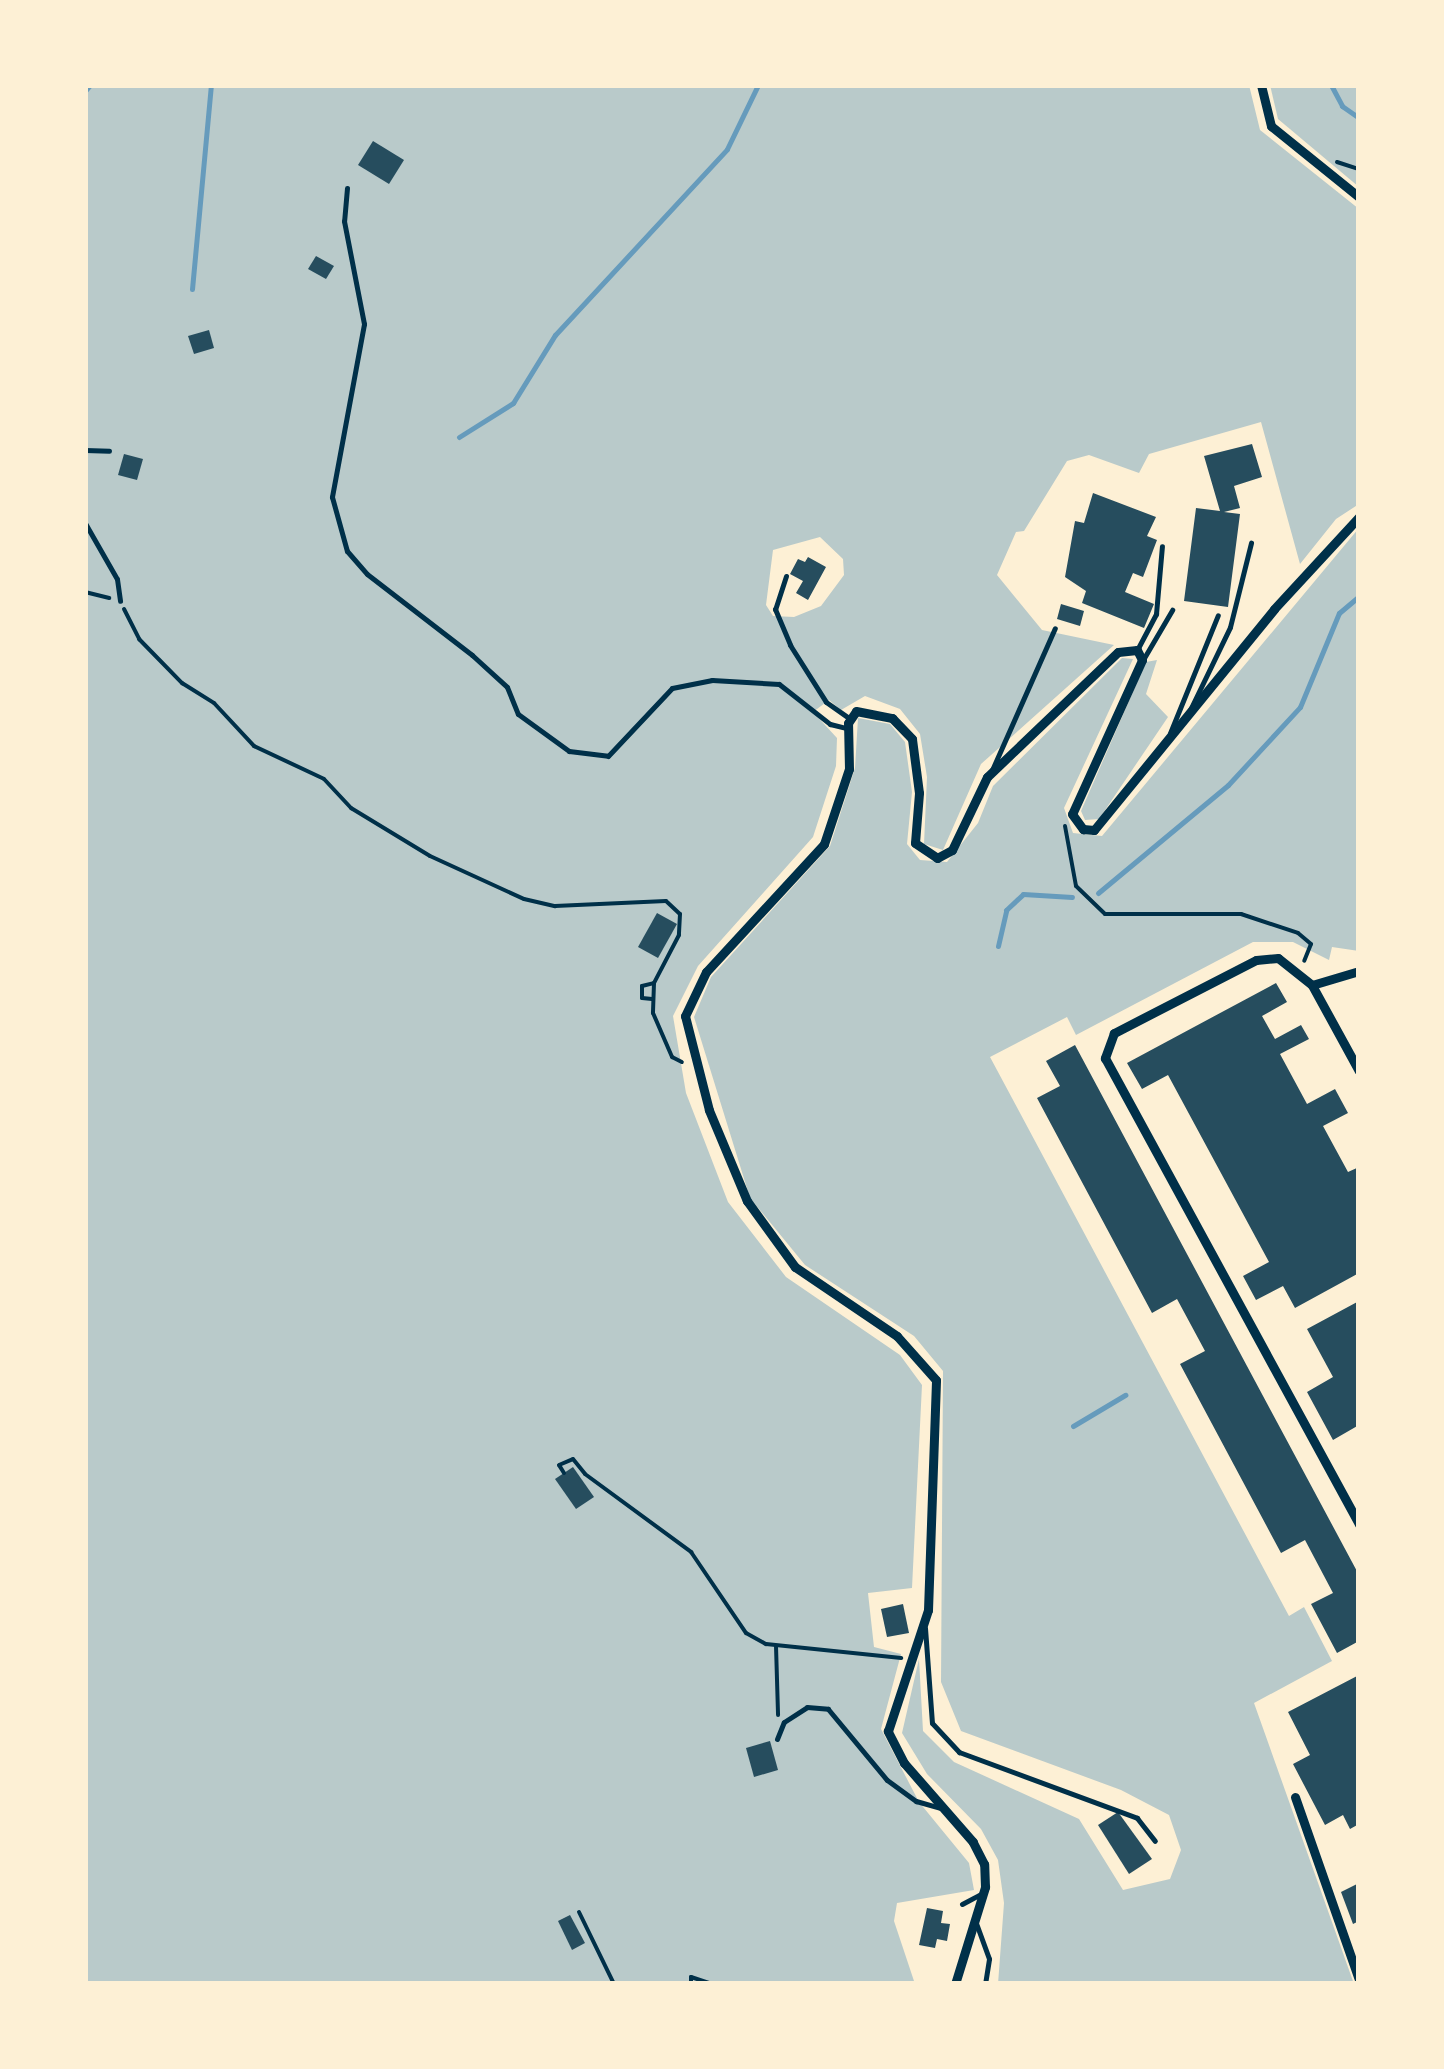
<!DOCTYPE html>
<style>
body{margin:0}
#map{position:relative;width:1444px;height:2069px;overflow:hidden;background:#fdf0d5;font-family:"Alegreya Sans",sans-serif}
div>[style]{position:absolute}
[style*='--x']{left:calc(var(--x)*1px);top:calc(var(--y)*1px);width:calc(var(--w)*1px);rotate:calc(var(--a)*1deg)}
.green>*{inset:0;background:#b9caca}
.stream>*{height:5px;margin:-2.5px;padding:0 2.5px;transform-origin:2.5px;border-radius:2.5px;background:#669bbc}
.building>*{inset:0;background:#264d5e}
.path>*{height:4px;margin:-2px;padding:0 2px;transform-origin:2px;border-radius:2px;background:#003049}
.service>*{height:5px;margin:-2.5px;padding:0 2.5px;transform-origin:2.5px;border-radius:2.5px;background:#003049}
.minor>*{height:9px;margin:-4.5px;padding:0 4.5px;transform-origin:4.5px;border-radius:4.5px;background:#003049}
span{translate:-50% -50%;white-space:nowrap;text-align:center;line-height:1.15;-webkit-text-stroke:8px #fdf0d5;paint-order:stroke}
.frame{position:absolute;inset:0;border:88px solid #fdf0d5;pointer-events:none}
</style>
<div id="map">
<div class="green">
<i style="clip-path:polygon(evenodd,85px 85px,1249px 85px,1260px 130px,1359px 209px,1359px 504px,1336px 519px,1300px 564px,1261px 422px,1149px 454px,1139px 473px,1089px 455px,1067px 461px,1024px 531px,1016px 532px,997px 575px,1042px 630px,1114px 645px,981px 764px,943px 850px,924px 844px,927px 777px,920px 734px,900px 709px,865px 696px,841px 710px,829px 700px,813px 712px,837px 738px,836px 766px,813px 837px,698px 966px,673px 1016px,686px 1093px,728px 1202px,786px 1277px,900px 1355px,922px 1385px,912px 1588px,868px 1593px,874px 1647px,901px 1654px,881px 1729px,919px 1802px,969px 1863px,974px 1890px,897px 1903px,894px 1921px,915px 1984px,85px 1984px,85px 85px,820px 537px,843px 559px,844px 575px,821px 606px,794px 617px,773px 616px,766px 605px,773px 550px,820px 537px)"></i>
<i style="clip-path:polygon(1270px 85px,1359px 85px,1359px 187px,1278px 119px)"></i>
<i style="clip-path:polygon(1359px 528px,1359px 951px,1332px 947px,1329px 960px,1293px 942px,1253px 942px,1076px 1035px,1067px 1017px,990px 1057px,1289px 1616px,1304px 1607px,1332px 1661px,1254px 1703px,1354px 1984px,998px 1984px,1004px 1903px,998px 1860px,981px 1829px,927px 1774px,902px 1733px,919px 1659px,923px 1731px,954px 1762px,1079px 1819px,1123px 1890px,1170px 1879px,1181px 1850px,1169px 1815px,1121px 1790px,961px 1731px,941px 1682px,943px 1371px,914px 1336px,805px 1265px,750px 1198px,694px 1017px,711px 977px,830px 846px,855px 768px,858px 718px,890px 724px,905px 742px,912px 792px,907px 844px,920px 860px,947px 862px,978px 823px,993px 786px,1122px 658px,1133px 659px,1064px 808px,1073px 833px,1102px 836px)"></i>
<i style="clip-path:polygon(1157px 660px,1146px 694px,1168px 717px,1099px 819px,1085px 820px,1081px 811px,1146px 662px)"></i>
</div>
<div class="stream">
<i style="--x:1331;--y:85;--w:24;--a:62"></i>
<i style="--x:1342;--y:106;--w:21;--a:35"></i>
<i style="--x:85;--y:91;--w:8;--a:-50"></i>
<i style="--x:192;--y:289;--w:205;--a:-84.7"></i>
<i style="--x:459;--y:437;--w:64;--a:-32.2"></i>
<i style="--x:513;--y:403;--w:80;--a:-58.3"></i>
<i style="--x:555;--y:335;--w:253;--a:-47.2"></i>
<i style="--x:727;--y:149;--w:71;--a:-64.2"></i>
<i style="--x:1098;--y:893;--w:169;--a:-39.7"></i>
<i style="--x:1228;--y:785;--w:106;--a:-47.3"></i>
<i style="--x:1300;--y:707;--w:102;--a:-67.5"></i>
<i style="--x:1339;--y:613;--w:26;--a:-40"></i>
<i style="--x:998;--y:946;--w:37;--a:-77"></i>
<i style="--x:1006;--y:910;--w:23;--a:-43"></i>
<i style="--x:1023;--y:894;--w:49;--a:3.5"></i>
<i style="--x:1073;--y:1426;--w:61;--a:-30.8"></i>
</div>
<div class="building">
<i style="clip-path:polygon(373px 141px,404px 160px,389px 184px,358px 165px)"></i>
<i style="clip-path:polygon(316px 256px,334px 266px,326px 279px,308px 269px)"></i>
<i style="clip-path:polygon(209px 330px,214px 348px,194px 354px,188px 336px)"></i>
<i style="clip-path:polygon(1252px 444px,1262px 477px,1234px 486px,1240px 508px,1224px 512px,1240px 514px,1228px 607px,1184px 601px,1196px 508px,1220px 511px,1204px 456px)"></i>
<i style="clip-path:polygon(124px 454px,143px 459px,137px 480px,118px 475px)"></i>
<i style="clip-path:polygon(1093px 493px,1156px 517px,1147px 536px,1157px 540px,1143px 577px,1133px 573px,1125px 592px,1154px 604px,1144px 628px,1082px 603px,1086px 591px,1065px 577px,1075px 521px,1084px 523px)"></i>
<i style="clip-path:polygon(808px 557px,826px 567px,808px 600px,796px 593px,803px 581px,790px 574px,798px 559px,805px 562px)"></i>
<i style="clip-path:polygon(1061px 604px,1084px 611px,1080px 626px,1057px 619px)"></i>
<i style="clip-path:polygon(657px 913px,677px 924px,658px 958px,638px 947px)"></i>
<i style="clip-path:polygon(1276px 983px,1287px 1002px,1262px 1016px,1275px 1039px,1301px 1025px,1309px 1039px,1280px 1054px,1307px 1104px,1335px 1089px,1348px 1113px,1323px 1126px,1348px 1172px,1359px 1167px,1359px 1273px,1295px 1308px,1283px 1286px,1256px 1300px,1243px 1276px,1269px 1262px,1168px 1075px,1142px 1089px,1127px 1063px)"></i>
<i style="clip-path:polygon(1075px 1045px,1359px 1575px,1359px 1641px,1337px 1653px,1311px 1604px,1333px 1593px,1305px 1540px,1281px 1553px,1180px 1364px,1205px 1351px,1177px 1299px,1152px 1313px,1037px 1098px,1060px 1086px,1046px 1061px)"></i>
<i style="clip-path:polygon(1359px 1301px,1359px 1425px,1333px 1440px,1307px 1392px,1333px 1377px,1307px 1329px)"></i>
<i style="clip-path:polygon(573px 1467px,594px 1497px,576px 1509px,555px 1479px)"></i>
<i style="clip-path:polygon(903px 1604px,909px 1633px,887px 1637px,881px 1609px)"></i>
<i style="clip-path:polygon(1359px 1675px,1359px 1824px,1350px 1829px,1343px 1815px,1325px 1825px,1293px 1764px,1310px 1755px,1288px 1712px)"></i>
<i style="clip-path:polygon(770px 1741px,778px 1770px,754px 1777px,746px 1748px)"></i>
<i style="clip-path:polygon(1118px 1812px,1152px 1859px,1129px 1874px,1098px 1825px)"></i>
<i style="clip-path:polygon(1359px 1883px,1359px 1921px,1353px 1924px,1341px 1892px)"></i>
<i style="clip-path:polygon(927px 1908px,943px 1911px,941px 1923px,950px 1924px,947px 1941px,937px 1939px,935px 1948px,919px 1945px)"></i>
<i style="clip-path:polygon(570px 1915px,585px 1943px,572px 1950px,558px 1921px)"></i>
</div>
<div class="path">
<i style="--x:1337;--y:162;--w:23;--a:18"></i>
<i style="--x:85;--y:592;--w:25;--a:14"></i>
<i style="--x:124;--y:609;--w:34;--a:63"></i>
<i style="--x:139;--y:639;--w:62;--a:45.7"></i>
<i style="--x:182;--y:683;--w:38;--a:32"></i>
<i style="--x:214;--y:703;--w:59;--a:47.1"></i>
<i style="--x:254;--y:746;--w:77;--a:25.2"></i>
<i style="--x:324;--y:779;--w:40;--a:47"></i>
<i style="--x:351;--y:808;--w:92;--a:31.3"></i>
<i style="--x:430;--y:856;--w:103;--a:24.6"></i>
<i style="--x:524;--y:899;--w:32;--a:13"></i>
<i style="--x:555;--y:906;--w:111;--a:-2.6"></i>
<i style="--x:666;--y:901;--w:19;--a:43"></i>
<i style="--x:680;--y:914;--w:21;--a:93"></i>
<i style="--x:679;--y:935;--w:54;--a:117.5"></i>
<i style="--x:654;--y:983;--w:30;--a:92"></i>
<i style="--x:653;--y:1013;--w:48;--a:66.6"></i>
<i style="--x:672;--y:1057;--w:11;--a:27"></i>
<i style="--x:1065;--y:826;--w:61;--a:79.6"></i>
<i style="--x:1076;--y:886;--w:40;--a:44"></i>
<i style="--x:1105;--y:914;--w:136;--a:0"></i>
<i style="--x:1241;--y:914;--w:60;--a:18.4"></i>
<i style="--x:1298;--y:933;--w:17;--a:40"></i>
<i style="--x:1311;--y:944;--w:18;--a:112"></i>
<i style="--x:652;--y:999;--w:10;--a:-174"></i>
<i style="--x:642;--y:998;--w:12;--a:-90"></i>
<i style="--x:642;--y:986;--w:12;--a:-14"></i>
<i style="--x:564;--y:1473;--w:9;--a:-122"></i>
<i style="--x:559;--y:1465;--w:15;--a:-23"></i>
<i style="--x:573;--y:1459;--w:19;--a:51"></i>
<i style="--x:585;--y:1474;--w:132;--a:36.3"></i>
<i style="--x:691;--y:1552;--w:98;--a:55.8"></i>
<i style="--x:746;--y:1633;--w:23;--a:29"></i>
<i style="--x:766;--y:1644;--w:136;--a:5.9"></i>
<i style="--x:776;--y:1646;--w:69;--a:88.3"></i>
<i style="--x:579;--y:1912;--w:80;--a:64.1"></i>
<i style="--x:691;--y:1984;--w:7;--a:-90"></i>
<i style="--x:691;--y:1977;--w:22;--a:18"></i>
<i style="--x:756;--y:1984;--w:15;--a:0"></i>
</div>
<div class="service">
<i style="--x:347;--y:188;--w:33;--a:95"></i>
<i style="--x:344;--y:221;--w:105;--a:79"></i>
<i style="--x:364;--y:324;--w:176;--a:100.5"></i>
<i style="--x:332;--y:497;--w:56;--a:74.5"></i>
<i style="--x:347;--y:551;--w:30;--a:49"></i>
<i style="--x:367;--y:574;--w:133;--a:37.6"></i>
<i style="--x:472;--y:655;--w:47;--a:42.4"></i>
<i style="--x:507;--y:687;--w:29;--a:68"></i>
<i style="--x:518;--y:714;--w:63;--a:36"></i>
<i style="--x:569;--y:751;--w:39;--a:7"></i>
<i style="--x:608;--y:756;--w:93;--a:-46.7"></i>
<i style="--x:672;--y:688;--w:41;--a:-11.3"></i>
<i style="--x:712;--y:680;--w:67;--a:3.4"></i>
<i style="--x:779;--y:684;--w:65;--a:38.1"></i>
<i style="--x:830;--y:724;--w:16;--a:14"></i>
<i style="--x:85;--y:450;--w:24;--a:2"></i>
<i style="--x:85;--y:523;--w:64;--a:60.3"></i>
<i style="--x:117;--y:579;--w:22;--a:82"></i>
<i style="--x:786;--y:576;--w:35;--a:108"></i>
<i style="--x:775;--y:609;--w:39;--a:67"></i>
<i style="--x:790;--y:645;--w:67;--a:57.7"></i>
<i style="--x:826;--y:702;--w:29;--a:35"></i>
<i style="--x:1137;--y:650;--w:41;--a:-62.2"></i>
<i style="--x:1156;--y:614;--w:68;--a:-85"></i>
<i style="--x:1144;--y:658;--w:56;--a:-59.7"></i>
<i style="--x:1189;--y:712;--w:94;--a:-64.2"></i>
<i style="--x:1230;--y:627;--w:87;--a:-76"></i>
<i style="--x:1170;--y:733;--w:127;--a:-67.9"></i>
<i style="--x:992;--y:770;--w:155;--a:-66.1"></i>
<i style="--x:925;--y:1628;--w:95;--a:85.8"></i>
<i style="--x:932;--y:1723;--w:40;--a:47"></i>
<i style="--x:959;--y:1752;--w:190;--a:20.3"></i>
<i style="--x:1137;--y:1818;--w:29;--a:52"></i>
<i style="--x:777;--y:1739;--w:18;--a:-68"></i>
<i style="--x:784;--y:1722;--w:27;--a:-33"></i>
<i style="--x:807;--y:1707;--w:21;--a:5"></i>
<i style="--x:828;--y:1709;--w:92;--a:50.3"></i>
<i style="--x:887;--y:1780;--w:36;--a:36"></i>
<i style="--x:916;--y:1801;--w:25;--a:16"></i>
<i style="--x:962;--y:1904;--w:21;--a:-28"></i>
<i style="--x:976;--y:1923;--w:38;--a:70"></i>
<i style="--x:989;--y:1959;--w:25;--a:99"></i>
</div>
<div class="minor">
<i style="--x:1261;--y:85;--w:42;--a:76.3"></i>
<i style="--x:1271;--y:126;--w:113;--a:38.9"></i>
<i style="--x:1312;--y:985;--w:49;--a:-16.6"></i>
<i style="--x:1359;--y:1071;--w:98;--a:-118.7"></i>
<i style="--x:1312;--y:985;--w:43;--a:-141.5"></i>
<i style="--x:1278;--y:958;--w:22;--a:175"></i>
<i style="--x:1256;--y:960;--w:160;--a:152.8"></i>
<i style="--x:1114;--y:1033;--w:27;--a:110"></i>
<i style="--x:1105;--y:1058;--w:531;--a:61.41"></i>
<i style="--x:1295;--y:1797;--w:194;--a:70.7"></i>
<i style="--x:955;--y:1984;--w:102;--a:-72.8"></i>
<i style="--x:985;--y:1887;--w:23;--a:-92"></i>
<i style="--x:984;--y:1864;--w:25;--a:-117"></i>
<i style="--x:973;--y:1842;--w:105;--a:-131.1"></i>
<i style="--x:904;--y:1763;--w:36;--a:-117"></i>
<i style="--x:888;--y:1731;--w:127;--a:-71.7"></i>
<i style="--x:928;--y:1610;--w:230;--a:-88"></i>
<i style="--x:936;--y:1380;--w:59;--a:-131.6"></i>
<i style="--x:897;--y:1336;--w:123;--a:-145.9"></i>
<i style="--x:795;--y:1267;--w:82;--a:-126"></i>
<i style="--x:747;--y:1201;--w:99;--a:-112.7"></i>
<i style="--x:709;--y:1110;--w:97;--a:-104.3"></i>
<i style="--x:685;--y:1016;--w:49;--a:-64.5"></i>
<i style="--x:706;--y:972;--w:174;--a:-47.3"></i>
<i style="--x:824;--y:844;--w:79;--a:-71.6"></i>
<i style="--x:849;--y:769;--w:46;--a:-91.2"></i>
<i style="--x:848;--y:723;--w:14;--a:-56"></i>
<i style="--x:856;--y:711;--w:37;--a:11"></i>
<i style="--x:892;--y:718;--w:29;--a:46"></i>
<i style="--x:912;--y:739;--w:54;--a:82.6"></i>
<i style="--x:919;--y:793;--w:50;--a:94.6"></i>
<i style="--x:915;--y:843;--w:27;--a:34"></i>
<i style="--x:937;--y:858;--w:17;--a:-28"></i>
<i style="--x:952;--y:850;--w:81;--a:-64.4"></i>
<i style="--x:987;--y:777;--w:181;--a:-43.7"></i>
<i style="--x:1118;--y:652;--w:19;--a:-6"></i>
<i style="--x:1137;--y:650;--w:11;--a:63"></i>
<i style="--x:1142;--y:660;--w:169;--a:114.4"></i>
<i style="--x:1072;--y:814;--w:19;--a:54"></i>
<i style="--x:1083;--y:829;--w:11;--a:5"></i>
<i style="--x:1094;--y:830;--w:285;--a:-50.8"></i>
<i style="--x:1274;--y:609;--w:125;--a:-47.3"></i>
</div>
<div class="frame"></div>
</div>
